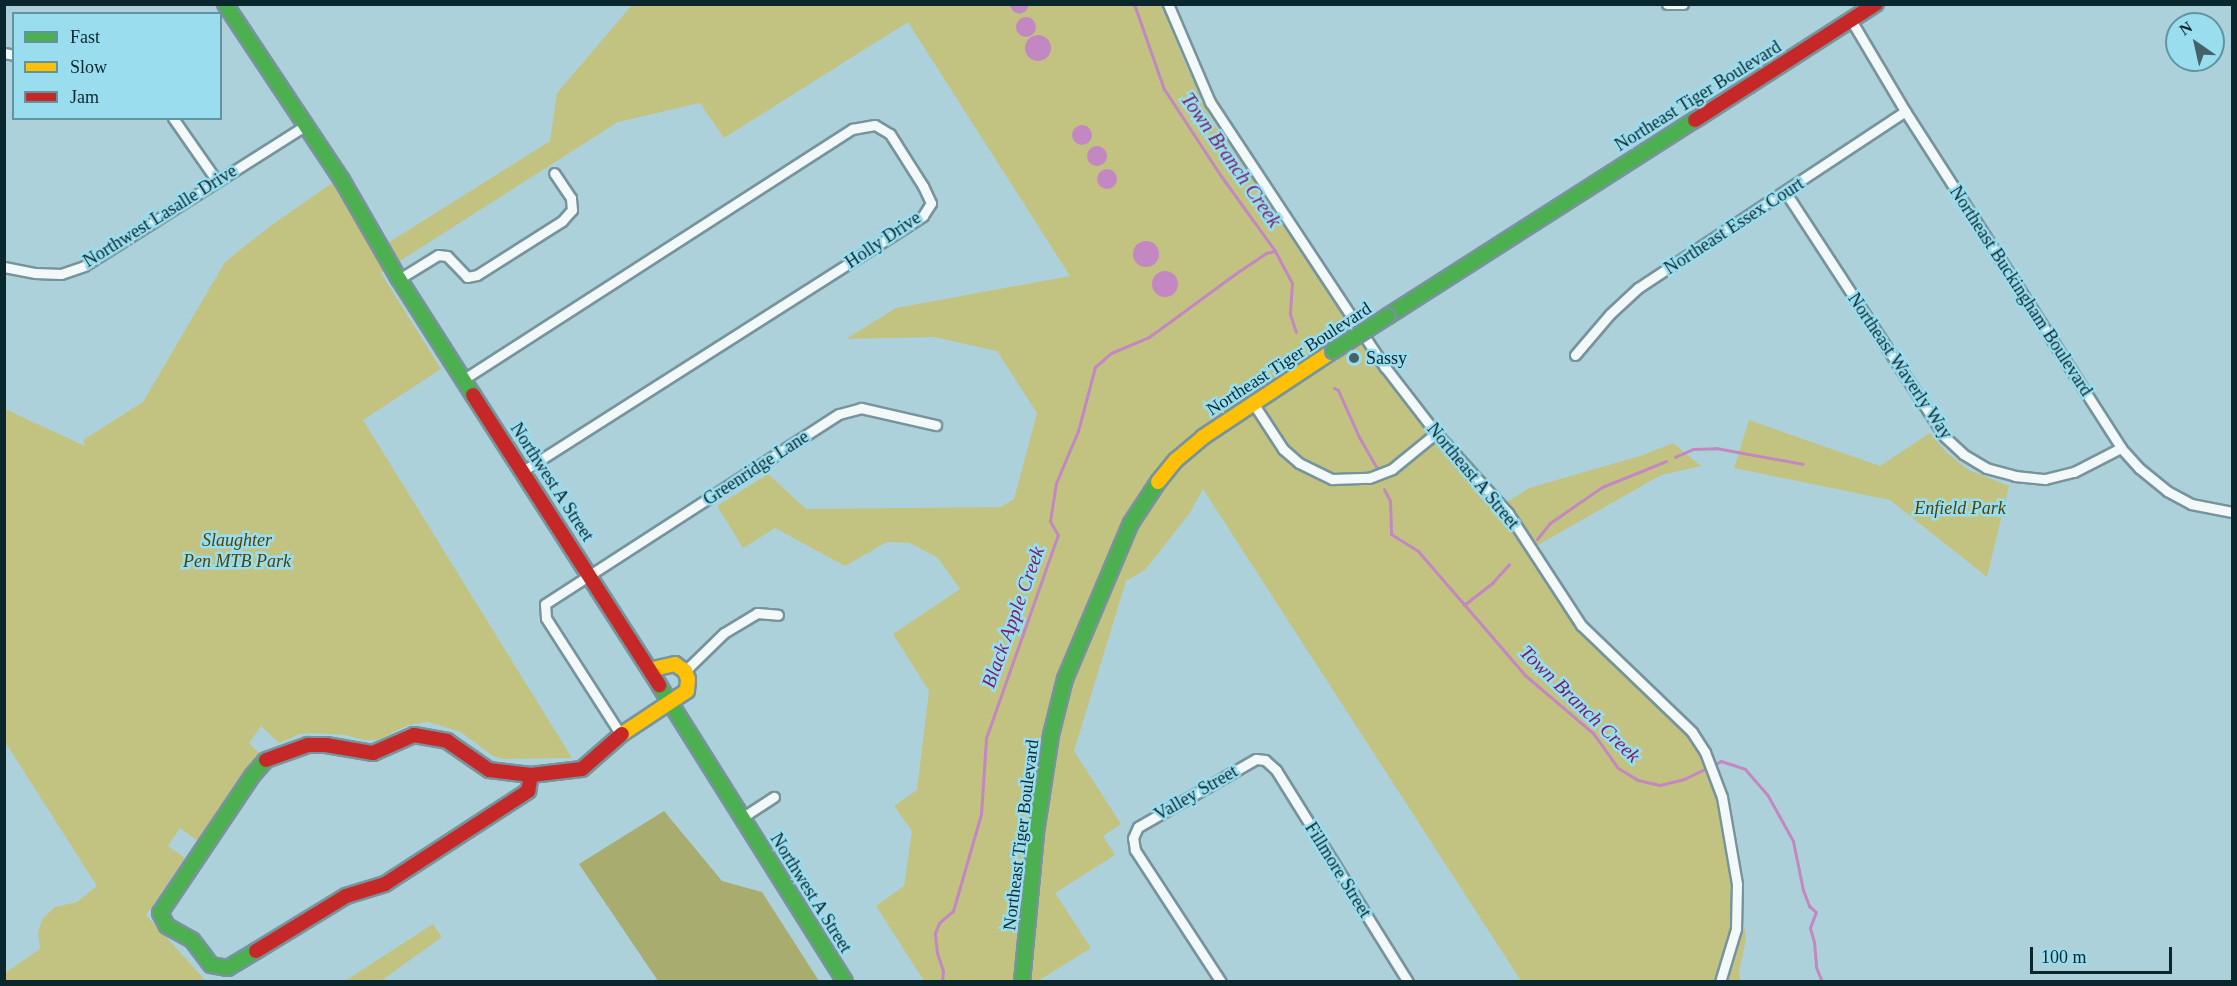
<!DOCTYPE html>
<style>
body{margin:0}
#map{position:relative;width:2237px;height:986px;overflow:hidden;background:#add1da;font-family:"Times New Roman",serif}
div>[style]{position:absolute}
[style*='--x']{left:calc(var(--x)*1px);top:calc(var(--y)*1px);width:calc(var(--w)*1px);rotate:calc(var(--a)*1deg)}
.green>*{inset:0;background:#c2c381}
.forest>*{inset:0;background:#a9ac6f}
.water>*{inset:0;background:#c387c1}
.round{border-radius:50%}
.stream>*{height:3px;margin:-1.5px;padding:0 1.5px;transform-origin:1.5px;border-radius:1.5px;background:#c387c1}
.roads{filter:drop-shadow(2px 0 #77949c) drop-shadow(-2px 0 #77949c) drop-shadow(0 2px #77949c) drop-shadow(0 -2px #77949c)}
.street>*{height:9px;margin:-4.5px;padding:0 4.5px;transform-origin:4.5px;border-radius:4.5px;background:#f3f8f9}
.fast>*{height:14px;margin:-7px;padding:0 7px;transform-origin:7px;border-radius:7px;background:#4caf50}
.slow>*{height:14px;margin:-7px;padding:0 7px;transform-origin:7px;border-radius:7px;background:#ffc107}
.jam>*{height:14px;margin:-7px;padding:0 7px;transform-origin:7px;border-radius:7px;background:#c62828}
.bridges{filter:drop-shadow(2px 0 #77949c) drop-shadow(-2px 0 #77949c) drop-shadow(0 2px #77949c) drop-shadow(0 -2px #77949c)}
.fast-bridge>*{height:14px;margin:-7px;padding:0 7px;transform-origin:7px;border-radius:7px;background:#4caf50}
.dots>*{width:16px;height:16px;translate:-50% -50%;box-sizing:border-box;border:3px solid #9de;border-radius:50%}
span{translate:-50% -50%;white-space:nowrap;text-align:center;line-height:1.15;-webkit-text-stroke:5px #9de;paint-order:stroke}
.street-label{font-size:18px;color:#0b272e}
.poi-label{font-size:18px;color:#0b272e}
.left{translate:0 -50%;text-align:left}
.park-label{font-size:18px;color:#504305;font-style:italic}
.water-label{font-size:20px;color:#791d69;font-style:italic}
.frame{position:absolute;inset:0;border:6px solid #0b272e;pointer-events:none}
.legend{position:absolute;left:12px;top:12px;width:210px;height:108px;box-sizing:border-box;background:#9de;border:2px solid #6094a1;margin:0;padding:8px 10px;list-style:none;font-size:18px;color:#0b272e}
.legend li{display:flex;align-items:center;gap:12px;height:30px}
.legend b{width:30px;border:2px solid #6094a1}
.north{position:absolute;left:2165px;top:12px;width:60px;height:60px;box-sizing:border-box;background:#9de;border:2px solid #6094a1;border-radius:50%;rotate:326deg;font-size:16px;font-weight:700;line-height:24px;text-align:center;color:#0b272e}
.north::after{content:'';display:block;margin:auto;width:21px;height:27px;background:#44626a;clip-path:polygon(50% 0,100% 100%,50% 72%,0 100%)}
.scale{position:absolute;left:2030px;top:947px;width:142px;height:27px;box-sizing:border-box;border:3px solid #0b272e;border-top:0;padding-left:8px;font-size:18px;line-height:21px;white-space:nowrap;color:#0b272e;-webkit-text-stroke:4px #9de;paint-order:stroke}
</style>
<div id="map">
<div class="green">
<i style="clip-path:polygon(632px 5px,1165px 5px,1163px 6px,1183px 58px,1210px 118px,1342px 309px,1458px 450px,1449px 457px,1458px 459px,1499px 507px,1529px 488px,1643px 455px,1673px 443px,1701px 466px,1661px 475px,1531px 549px,1582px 624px,1698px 743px,1728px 809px,1746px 939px,1739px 973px,1741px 981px,1521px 981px,1203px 489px,1189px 514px,1145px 570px,1126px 581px,1074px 751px,1121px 824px,1103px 836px,1115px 855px,1055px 893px,1091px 948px,1038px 981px,924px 981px,876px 906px,904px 886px,912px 831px,894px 806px,917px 790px,929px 691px,893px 634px,960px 589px,938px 558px,910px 543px,887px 542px,845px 566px,775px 528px,743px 548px,717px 506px,768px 474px,806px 509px,1001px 507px,1014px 499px,1037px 413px,997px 351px,934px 337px,846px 339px,896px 308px,1070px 276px,908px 22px,724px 138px,700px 103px,618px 122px,381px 273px,441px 369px,363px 420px,572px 758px,503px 759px,493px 756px,461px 732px,428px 722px,408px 725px,378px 740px,364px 740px,346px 735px,314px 733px,300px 734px,279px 743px,261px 726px,249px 743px,261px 755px,198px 841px,180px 828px,168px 846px,185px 858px,146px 915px,206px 981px,5px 982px,5px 973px,40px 949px,38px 932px,43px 918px,55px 907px,77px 902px,97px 886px,5px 742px,5px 409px,85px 446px,83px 440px,143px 402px,225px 262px,269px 227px,335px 181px,375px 251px,550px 141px,557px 93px)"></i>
<i style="clip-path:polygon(1749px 420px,1880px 466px,1930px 433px,1946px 452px,1969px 470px,2009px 486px,1987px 577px,1890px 500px,1734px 468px)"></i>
<i style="clip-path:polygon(433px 924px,442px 937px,381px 981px,345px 981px)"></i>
</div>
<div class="forest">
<i style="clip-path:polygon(664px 811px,722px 881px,762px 892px,819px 981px,658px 981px,579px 864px)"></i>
</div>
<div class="water">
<i style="clip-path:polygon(1009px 5px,1029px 4px,1029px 5px,1026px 11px,1020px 14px,1014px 12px)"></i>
<i class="round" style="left:1016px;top:17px;width:20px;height:20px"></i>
<i class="round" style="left:1025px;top:35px;width:26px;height:26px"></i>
<i class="round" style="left:1072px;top:125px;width:20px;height:20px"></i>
<i class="round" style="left:1087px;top:146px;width:20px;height:20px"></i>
<i class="round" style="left:1097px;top:169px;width:20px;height:20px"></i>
<i class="round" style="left:1133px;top:241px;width:26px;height:26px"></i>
<i class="round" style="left:1152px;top:271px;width:26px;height:26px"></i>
</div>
<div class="stream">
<i style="--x:1134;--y:4;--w:90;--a:70.6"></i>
<i style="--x:1164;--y:89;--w:104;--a:56.8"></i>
<i style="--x:1221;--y:176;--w:92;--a:54.2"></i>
<i style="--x:1275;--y:251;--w:36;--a:62"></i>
<i style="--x:1292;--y:283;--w:31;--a:94"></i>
<i style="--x:1290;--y:314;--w:19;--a:72"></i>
<i style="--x:1334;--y:388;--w:4;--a:27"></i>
<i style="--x:1338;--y:390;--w:51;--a:65.9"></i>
<i style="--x:1359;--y:437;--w:34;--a:60"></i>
<i style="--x:1675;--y:457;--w:20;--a:-24"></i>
<i style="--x:1693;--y:449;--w:23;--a:-2"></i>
<i style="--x:1716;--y:448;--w:88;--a:10.4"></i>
<i style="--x:1384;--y:489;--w:13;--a:63"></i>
<i style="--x:1390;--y:501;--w:33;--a:88"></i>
<i style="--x:1391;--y:534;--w:32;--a:32"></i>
<i style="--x:1418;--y:551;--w:165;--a:49.2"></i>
<i style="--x:1526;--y:676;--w:88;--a:40.4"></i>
<i style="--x:1593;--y:733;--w:43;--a:54.5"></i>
<i style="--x:1618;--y:768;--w:23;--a:31"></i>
<i style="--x:1638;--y:780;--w:23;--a:13"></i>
<i style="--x:1660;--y:785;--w:25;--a:-14"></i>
<i style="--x:1684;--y:779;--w:41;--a:-25.9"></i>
<i style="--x:1721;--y:761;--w:25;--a:18"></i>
<i style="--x:1745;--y:769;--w:33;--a:49"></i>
<i style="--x:1767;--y:794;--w:54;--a:61"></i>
<i style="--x:1793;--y:841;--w:50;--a:78.5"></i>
<i style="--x:1803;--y:890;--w:17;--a:69"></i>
<i style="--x:1809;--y:906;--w:9;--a:41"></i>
<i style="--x:1816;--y:912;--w:17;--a:111"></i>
<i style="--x:1810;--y:928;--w:15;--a:74"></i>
<i style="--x:1814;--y:942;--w:25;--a:85"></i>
<i style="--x:1816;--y:967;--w:16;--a:68"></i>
<i style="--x:1537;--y:539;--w:21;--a:-51"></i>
<i style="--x:1550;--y:523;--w:63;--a:-34.7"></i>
<i style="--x:1602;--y:487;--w:69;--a:-22.1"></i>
<i style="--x:1464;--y:605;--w:37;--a:-38"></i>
<i style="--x:1493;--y:582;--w:24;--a:-48"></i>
<i style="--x:942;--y:982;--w:11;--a:-85"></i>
<i style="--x:943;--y:971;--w:19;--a:-108"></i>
<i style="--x:937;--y:953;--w:20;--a:-96"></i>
<i style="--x:935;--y:933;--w:11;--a:-68"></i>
<i style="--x:939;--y:923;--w:18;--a:-41"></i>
<i style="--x:953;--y:911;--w:101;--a:-73.9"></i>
<i style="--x:981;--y:814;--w:76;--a:-86.2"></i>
<i style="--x:986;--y:738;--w:215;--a:-70.5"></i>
<i style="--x:1058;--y:535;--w:16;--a:-120"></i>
<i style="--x:1050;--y:521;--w:38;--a:-81"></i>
<i style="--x:1056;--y:483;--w:56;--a:-67.1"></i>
<i style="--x:1078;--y:431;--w:66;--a:-75.1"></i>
<i style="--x:1095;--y:367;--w:21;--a:-41"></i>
<i style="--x:1111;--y:353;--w:41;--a:-22.8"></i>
<i style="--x:1149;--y:337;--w:107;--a:-36.2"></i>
<i style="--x:1235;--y:274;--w:37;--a:-34"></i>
<i style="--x:1266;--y:253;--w:9;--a:-13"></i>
</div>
<div class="roads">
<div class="street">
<i style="--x:1168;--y:4;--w:107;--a:66.8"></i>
<i style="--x:1210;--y:102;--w:318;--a:56.6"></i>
<i style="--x:1385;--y:367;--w:83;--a:52.3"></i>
<i style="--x:1436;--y:433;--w:108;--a:48"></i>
<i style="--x:1508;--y:513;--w:134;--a:56.9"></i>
<i style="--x:1581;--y:625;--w:154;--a:43.9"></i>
<i style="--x:1692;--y:732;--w:24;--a:57"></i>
<i style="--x:1705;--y:752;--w:48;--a:69.3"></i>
<i style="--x:1722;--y:797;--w:88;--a:80.2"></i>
<i style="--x:1737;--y:884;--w:45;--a:91.3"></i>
<i style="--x:1736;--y:929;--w:55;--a:106.8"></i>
<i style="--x:1667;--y:4;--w:16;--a:0"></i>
<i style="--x:1851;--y:20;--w:106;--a:59.3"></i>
<i style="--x:1905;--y:111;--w:400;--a:57.3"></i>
<i style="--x:2121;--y:448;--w:27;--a:48"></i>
<i style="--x:2139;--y:468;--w:36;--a:39"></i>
<i style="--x:2167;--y:491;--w:27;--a:28"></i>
<i style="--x:2191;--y:504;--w:42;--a:11"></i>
<i style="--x:4;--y:53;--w:10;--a:11"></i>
<i style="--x:173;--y:118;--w:77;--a:55.1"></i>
<i style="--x:1786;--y:193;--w:291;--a:56.9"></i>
<i style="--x:1945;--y:437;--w:25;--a:43"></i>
<i style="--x:1963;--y:454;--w:27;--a:31"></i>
<i style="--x:1986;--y:468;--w:30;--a:15"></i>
<i style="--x:2015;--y:476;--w:30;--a:6"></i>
<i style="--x:2045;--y:479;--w:30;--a:-14"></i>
<i style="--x:2074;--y:472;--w:53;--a:-27.1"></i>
<i style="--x:4;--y:267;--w:32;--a:11"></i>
<i style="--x:35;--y:273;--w:26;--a:2"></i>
<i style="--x:61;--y:274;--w:24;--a:-19"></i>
<i style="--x:84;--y:266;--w:263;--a:-32.4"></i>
<i style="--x:399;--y:279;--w:46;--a:-31.6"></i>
<i style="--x:438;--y:255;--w:9;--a:6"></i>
<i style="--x:447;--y:256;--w:29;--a:46"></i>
<i style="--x:467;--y:277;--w:10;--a:-11"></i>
<i style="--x:477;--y:275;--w:101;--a:-32.4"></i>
<i style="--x:562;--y:221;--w:15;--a:-48"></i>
<i style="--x:572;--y:210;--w:12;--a:-95"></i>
<i style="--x:571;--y:198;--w:30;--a:-124"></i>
<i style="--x:1575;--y:355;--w:54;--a:-49.5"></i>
<i style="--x:1610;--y:314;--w:38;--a:-43"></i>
<i style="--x:1638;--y:288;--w:320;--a:-33.5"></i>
<i style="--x:464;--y:379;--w:462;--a:-32.8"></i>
<i style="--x:852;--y:129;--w:23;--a:-10"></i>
<i style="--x:875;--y:125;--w:17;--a:31"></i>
<i style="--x:890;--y:134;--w:62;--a:57.6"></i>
<i style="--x:923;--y:186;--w:19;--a:65"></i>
<i style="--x:931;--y:203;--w:15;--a:122"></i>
<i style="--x:923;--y:216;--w:474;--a:147.5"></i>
<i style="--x:1253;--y:403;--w:55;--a:56.9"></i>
<i style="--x:1283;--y:449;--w:21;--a:41"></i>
<i style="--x:1299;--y:463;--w:37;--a:26"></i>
<i style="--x:1332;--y:479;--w:37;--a:-2"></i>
<i style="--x:1369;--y:478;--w:25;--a:-21"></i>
<i style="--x:1392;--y:469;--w:57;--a:-39.3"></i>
<i style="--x:685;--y:671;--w:54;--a:-44.3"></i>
<i style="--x:724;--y:633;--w:39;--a:-31"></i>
<i style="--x:757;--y:613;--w:21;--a:5"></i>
<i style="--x:621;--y:735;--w:139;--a:-122.7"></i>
<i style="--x:546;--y:618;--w:14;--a:-94"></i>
<i style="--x:545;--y:604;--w:350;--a:-32.9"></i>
<i style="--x:839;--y:414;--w:23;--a:-15"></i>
<i style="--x:861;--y:408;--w:77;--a:12.8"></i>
<i style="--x:743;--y:817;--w:37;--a:-33"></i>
<i style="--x:1221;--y:982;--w:158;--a:-123.1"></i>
<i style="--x:1135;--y:850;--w:12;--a:-99"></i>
<i style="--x:1133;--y:838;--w:12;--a:-66"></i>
<i style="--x:1138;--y:827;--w:136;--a:-30"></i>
<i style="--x:1256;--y:759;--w:9;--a:6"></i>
<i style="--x:1265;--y:760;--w:15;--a:42"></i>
<i style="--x:1276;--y:770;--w:250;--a:58.1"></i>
</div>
<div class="fast">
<i style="--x:225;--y:4;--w:211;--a:56.4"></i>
<i style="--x:342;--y:180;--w:114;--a:60.1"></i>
<i style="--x:399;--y:279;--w:138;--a:57.5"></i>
<i style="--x:1388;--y:316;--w:364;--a:-32.6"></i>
<i style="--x:659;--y:685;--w:350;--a:57.9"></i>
<i style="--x:256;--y:951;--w:33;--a:149"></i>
<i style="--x:228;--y:968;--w:17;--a:-170"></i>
<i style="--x:211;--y:965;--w:31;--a:-127"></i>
<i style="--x:192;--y:940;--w:29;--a:-151"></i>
<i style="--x:167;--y:926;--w:15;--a:-118"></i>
<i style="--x:160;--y:913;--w:165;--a:-56.1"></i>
<i style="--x:252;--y:776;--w:21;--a:-49"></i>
<i style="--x:1022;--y:982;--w:150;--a:-84.6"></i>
<i style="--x:1036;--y:833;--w:99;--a:-81.3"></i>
<i style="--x:1051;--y:735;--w:58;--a:-76"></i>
<i style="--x:1065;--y:679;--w:169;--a:-67.1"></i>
<i style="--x:1131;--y:523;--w:49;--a:-56.6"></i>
</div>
<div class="slow">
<i style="--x:1158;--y:482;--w:28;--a:-51"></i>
<i style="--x:1176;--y:460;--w:35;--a:-40"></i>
<i style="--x:1203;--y:437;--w:156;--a:-33.5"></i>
<i style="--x:622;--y:734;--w:78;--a:-33.5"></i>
<i style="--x:687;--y:691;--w:12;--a:-85"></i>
<i style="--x:688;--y:679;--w:9;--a:-111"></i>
<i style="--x:685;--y:671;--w:12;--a:-145"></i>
<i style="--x:675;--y:664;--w:26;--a:167"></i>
</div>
<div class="jam">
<i style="--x:1695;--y:120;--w:215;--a:-32.7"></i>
<i style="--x:473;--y:395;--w:345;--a:57.3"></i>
<i style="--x:266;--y:760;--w:45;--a:-19.7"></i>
<i style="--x:308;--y:745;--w:18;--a:0"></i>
<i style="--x:326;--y:745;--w:48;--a:9.7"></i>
<i style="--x:373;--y:753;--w:45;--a:-23.7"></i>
<i style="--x:414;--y:735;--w:34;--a:10"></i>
<i style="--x:447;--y:741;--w:51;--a:34.6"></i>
<i style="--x:489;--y:770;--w:42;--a:6.8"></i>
<i style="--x:531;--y:775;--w:51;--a:-6.7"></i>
<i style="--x:582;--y:769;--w:53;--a:-41.2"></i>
<i style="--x:256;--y:951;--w:105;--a:-31.4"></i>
<i style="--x:346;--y:896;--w:41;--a:-17.1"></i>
<i style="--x:385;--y:884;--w:171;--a:-33"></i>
<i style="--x:528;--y:791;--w:16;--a:-79"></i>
</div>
</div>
<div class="bridges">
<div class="fast-bridge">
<i style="--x:1333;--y:351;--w:65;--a:-32.5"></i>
</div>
</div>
<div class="dots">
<i style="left:1354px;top:358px;background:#44626a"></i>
</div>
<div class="street-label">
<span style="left:1698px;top:96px;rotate:-32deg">Northeast Tiger Boulevard</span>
<span style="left:160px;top:216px;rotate:-32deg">Northwest Lasalle Drive</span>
<span style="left:1734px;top:226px;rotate:-33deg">Northeast Essex Court</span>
<span style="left:883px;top:240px;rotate:-34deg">Holly Drive</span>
<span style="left:2021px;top:291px;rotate:57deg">Northeast Buckingham Boulevard</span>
<span style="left:1289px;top:359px;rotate:-33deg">Northeast Tiger Boulevard</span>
<span style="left:1900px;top:366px;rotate:56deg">Northeast Waverly Way</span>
<span style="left:756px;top:468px;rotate:-33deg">Greenridge Lane</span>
<span style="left:1473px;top:476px;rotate:50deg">Northeast A Street</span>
<span style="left:552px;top:482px;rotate:57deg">Northwest A Street</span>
<span style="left:1196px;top:793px;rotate:-30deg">Valley Street</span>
<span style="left:1021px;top:835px;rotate:-83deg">Northeast Tiger Boulevard</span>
<span style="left:1338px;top:870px;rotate:58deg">Fillmore Street</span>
<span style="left:811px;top:893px;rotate:58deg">Northwest A Street</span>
</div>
<div class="poi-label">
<span class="left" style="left:1366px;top:358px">Sassy</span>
</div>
<div class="park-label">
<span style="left:1960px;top:508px">Enfield Park</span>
<span style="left:237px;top:551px">Slaughter<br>Pen MTB Park</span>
</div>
<div class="water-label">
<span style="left:1231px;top:160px;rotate:55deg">Town Branch Creek</span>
<span style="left:1013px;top:617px;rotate:-70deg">Black Apple Creek</span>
<span style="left:1580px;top:704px;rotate:44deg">Town Branch Creek</span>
</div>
<div class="frame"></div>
<ul class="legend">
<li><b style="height:8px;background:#4caf50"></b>Fast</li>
<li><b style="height:8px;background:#ffc107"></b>Slow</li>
<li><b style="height:8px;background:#c62828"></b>Jam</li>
</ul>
<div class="north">N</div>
<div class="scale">100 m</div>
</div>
